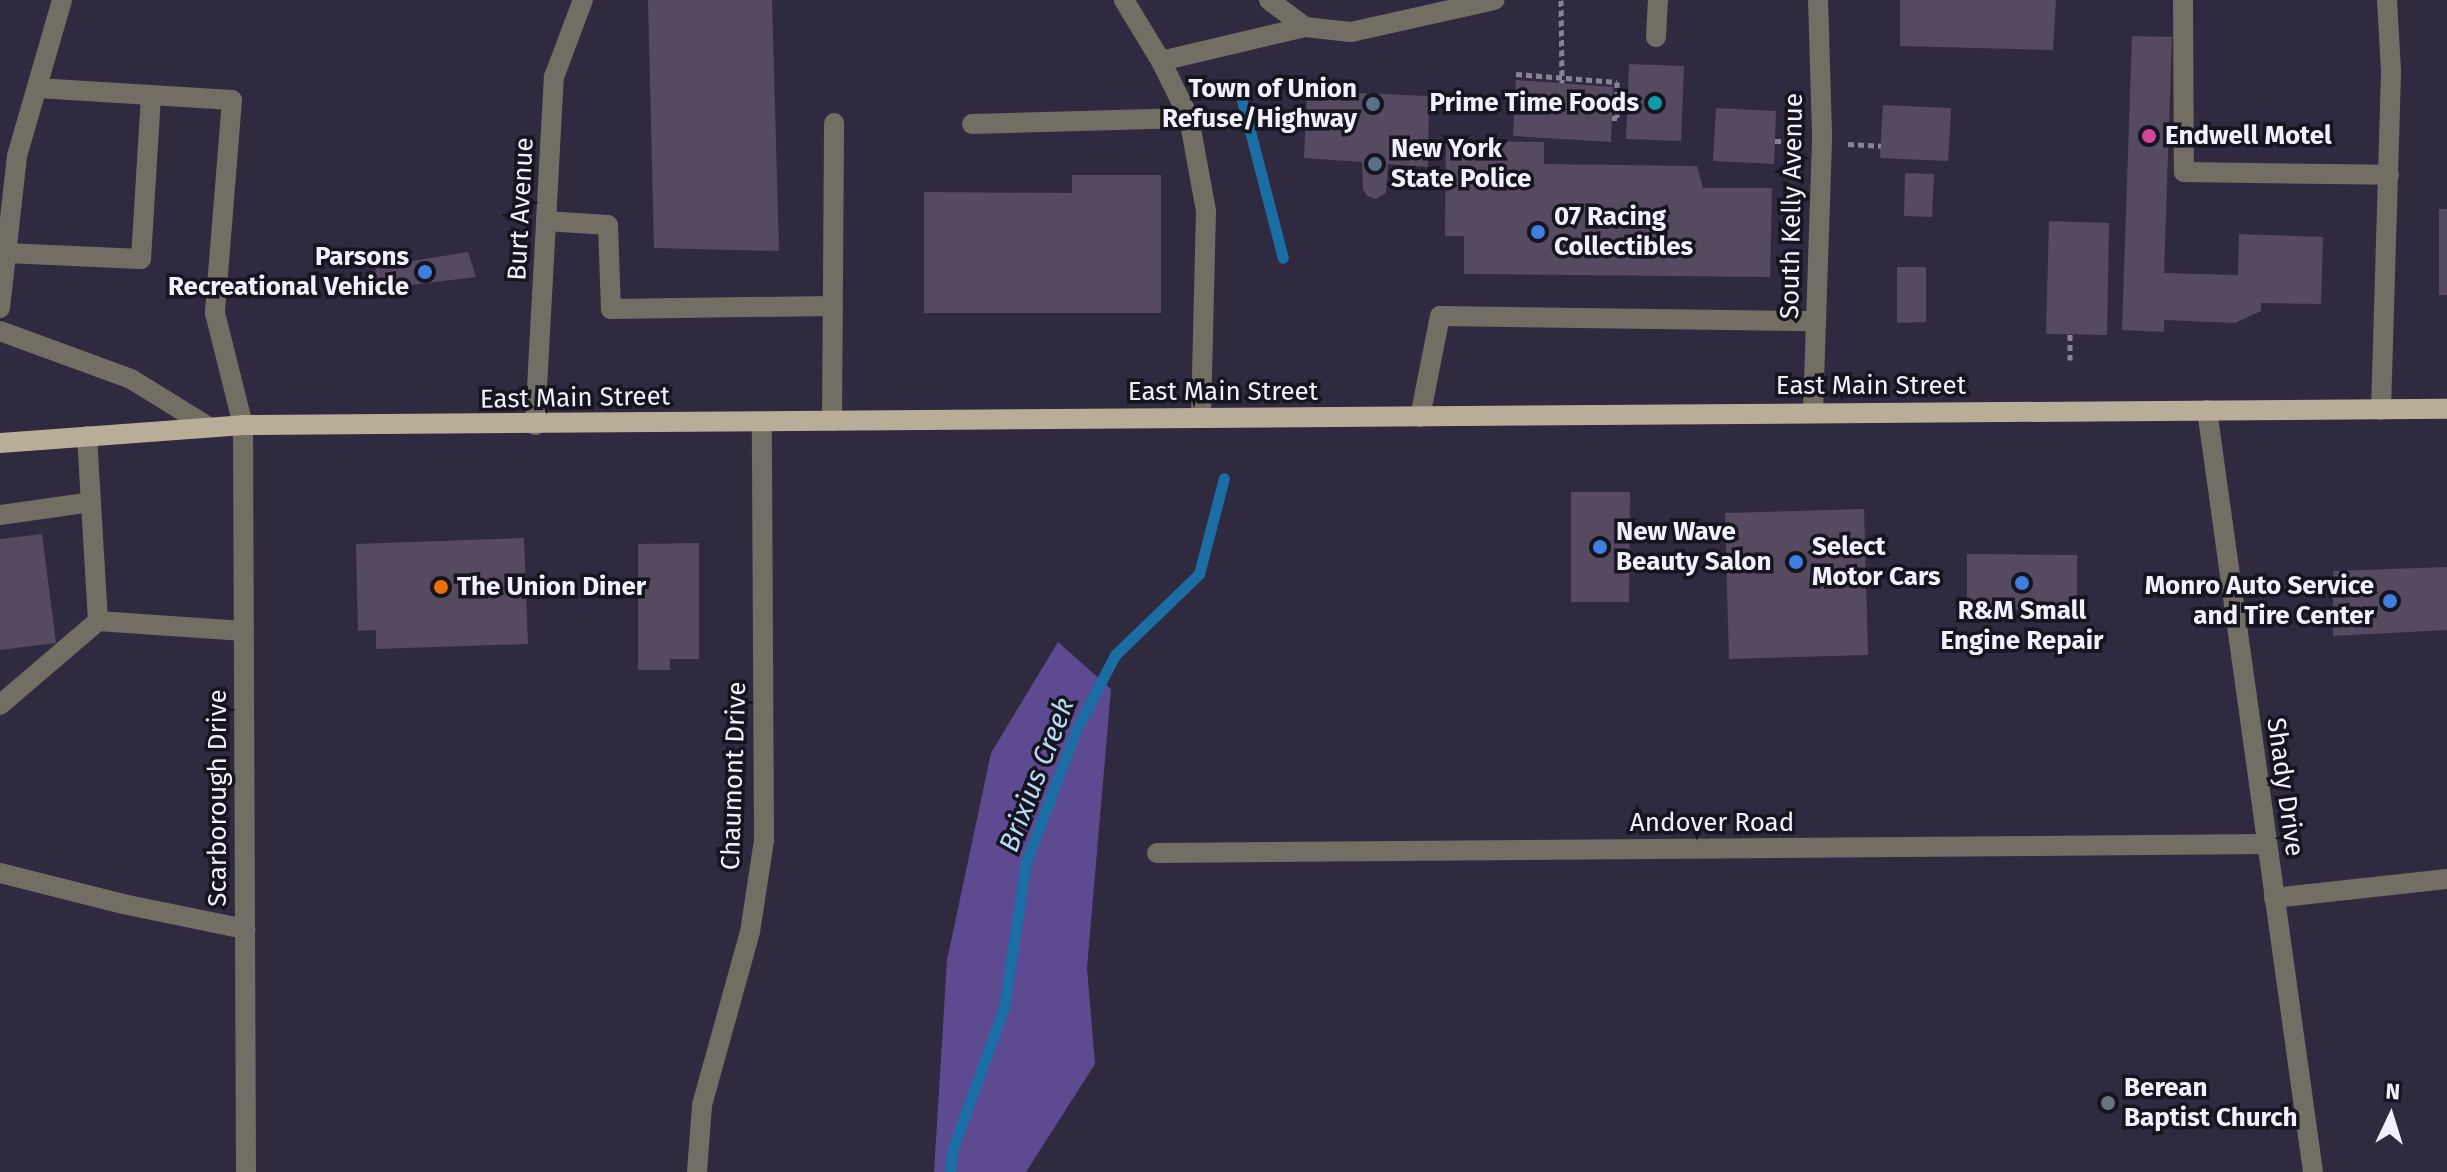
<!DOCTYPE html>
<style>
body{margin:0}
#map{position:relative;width:2447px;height:1172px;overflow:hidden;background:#2f2a3f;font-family:"Fira Sans",sans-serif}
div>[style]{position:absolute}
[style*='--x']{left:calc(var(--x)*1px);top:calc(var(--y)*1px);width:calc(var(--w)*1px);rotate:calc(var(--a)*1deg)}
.forest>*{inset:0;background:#5e4a91}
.stream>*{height:11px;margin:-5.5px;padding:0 5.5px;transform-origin:5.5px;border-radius:5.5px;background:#1b6ea3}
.building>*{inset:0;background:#554a5f}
.path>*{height:5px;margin-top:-2.5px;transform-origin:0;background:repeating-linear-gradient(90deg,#878394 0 6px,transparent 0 10px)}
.minor>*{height:20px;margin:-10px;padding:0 10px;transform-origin:10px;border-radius:10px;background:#736e64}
.major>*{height:20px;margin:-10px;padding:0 10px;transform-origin:10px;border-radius:10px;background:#b8ae98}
.dots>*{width:22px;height:22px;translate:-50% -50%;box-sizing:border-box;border:4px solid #16141e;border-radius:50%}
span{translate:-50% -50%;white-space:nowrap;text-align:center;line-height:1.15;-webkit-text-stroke:7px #16141e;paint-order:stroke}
.poi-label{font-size:26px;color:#f3f0fe;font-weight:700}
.right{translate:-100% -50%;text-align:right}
.left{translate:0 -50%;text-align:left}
.street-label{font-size:26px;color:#f3f0fe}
.water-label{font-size:28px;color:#b6dbfa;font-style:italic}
.north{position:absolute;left:2351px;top:1076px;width:80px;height:80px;-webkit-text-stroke:6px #16141e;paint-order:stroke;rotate:4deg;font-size:22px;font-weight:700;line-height:32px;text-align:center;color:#f3f0fe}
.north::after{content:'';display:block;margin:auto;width:28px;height:36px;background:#f3f0fe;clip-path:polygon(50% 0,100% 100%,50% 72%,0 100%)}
</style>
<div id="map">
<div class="forest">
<i style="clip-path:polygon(1058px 642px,1111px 689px,1087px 968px,1095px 1064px,1026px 1172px,934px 1172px,947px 960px,991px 753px)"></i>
</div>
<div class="stream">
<i style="--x:1242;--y:100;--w:163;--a:75.5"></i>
<i style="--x:950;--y:1172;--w:21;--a:-85"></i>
<i style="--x:952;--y:1151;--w:153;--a:-70.1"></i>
<i style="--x:1004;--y:1007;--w:147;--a:-81.4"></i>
<i style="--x:1026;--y:862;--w:143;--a:-69.2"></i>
<i style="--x:1077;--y:728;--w:82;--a:-62.5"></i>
<i style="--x:1115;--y:655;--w:117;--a:-44"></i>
<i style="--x:1199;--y:574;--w:99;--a:-75.4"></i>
</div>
<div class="building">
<i style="clip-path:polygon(648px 0,772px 0,779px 251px,654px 248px)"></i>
<i style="clip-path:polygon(1900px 0,2056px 0,2053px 50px,1900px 46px)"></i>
<i style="clip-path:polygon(2132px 36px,2172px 37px,2164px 273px,2238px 275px,2239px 234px,2323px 237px,2321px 304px,2261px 303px,2261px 311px,2235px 323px,2164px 320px,2164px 332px,2122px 330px)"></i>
<i style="clip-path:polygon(1629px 64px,1684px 66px,1681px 141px,1626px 139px)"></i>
<i style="clip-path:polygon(1516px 80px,1613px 87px,1611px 142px,1513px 136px)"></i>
<i style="clip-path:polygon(1307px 91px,1429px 96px,1428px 167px,1388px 164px,1386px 193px,1376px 199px,1367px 196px,1363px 189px,1362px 162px,1304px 158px)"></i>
<i style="clip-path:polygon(1883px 105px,1951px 108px,1948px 161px,1880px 158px)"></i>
<i style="clip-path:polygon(1716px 108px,1776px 111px,1774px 164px,1713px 161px)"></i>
<i style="clip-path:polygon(1446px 141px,1544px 142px,1544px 164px,1697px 166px,1703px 188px,1772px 188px,1770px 277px,1464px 274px,1464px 236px,1445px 236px)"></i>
<i style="clip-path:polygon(1905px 173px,1934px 174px,1932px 217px,1904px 216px)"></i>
<i style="clip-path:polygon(1072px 175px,1161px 175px,1161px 313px,924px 313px,924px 192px,1072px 193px)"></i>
<i style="clip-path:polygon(2439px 209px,2447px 209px,2447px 295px,2439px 295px)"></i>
<i style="clip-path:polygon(2049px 221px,2109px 223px,2107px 335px,2046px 334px)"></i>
<i style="clip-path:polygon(468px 252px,476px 277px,378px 289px,375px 267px)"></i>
<i style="clip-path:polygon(1897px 267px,1926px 267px,1926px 322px,1897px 323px)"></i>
<i style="clip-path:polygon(1571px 492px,1630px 492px,1629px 602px,1571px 602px)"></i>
<i style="clip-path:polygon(1864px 509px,1868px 655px,1729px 659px,1725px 513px)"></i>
<i style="clip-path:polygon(42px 534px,56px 643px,0 650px,0 539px)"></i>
<i style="clip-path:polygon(524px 538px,528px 644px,376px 649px,376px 630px,358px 631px,356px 544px)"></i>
<i style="clip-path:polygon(699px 543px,699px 659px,670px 659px,670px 670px,638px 670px,638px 544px)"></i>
<i style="clip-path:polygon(1967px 554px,2077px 555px,2077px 610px,1967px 610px)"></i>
<i style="clip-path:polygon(2447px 567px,2447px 630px,2333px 636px,2333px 571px)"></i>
</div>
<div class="path">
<i style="--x:1561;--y:0;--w:83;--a:89.3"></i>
<i style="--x:1516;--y:74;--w:101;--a:4.5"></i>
<i style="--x:1617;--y:82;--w:36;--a:90"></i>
<i style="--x:1617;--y:118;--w:5;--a:180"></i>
<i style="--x:1775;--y:141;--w:19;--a:0"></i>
<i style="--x:1848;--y:144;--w:33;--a:3"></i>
<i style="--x:2070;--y:360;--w:26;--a:-90"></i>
</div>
<div class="minor">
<i style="--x:1124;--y:0;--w:71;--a:58.8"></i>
<i style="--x:1161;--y:61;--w:64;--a:63.8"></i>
<i style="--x:1189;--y:118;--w:95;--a:79.6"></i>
<i style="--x:1206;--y:211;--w:207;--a:91.4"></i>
<i style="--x:1269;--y:0;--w:45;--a:36.9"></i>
<i style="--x:1305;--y:27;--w:46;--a:6.2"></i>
<i style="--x:1351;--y:32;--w:147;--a:-12.6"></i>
<i style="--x:2183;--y:0;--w:172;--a:89.7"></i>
<i style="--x:2184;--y:172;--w:205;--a:0.8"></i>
<i style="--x:1656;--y:37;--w:37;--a:-87"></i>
<i style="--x:1161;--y:61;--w:148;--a:-13.3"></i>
<i style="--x:37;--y:88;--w:195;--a:3.5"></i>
<i style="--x:232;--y:100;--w:214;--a:94.6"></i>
<i style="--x:215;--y:313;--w:115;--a:76"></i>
<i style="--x:243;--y:425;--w:747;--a:89.77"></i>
<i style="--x:972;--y:124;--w:217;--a:-1.6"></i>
<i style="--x:546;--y:221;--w:62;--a:3.7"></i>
<i style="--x:608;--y:225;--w:84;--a:88"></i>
<i style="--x:611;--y:309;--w:222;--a:-0.8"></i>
<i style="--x:6;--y:253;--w:135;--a:2.5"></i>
<i style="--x:141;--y:259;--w:163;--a:-86.5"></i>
<i style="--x:0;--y:308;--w:153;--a:-83.6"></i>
<i style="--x:17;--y:156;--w:162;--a:-73.9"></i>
<i style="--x:0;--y:331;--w:140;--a:20.1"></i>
<i style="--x:131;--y:379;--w:89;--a:31.7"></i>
<i style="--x:2207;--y:410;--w:769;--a:82.08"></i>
<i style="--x:2381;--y:410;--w:339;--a:-88.3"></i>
<i style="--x:2391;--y:71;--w:71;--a:-93.2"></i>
<i style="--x:1813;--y:412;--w:278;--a:-88.1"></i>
<i style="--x:1822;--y:134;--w:134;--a:-91.7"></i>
<i style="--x:1420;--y:417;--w:103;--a:-78.8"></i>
<i style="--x:1440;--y:316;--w:376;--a:0.8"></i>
<i style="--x:832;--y:421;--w:298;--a:-89.6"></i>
<i style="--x:535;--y:425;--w:349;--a:-86.9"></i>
<i style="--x:554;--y:77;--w:82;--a:-69.4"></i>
<i style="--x:87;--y:436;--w:185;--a:86.6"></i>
<i style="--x:98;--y:621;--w:146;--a:3.9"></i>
<i style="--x:0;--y:515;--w:92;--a:-8.1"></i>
<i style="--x:0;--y:705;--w:129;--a:-40.6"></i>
<i style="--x:1157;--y:853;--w:1109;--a:-0.46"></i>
<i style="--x:0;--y:873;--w:127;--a:14.1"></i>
<i style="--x:123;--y:904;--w:125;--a:11.6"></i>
<i style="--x:2274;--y:898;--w:174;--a:-6.3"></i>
<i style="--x:697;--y:1172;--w:67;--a:-85.7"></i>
<i style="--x:702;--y:1105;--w:180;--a:-74.5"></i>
<i style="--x:750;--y:932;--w:92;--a:-81.3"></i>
<i style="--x:764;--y:841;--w:419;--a:-90.3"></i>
</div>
<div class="major">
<i style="--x:0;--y:443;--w:244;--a:-4.2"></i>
<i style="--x:243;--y:425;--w:2204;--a:-0.42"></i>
</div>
<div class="dots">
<i style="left:1655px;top:103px;background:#0f9aa8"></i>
<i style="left:1373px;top:104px;background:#5c6f8a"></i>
<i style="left:2149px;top:136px;background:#d1479c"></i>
<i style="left:1375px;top:164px;background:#5c6f8a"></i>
<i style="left:1538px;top:232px;background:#3f7fe0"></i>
<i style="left:425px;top:272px;background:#3f7fe0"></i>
<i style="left:1600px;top:547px;background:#3f7fe0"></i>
<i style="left:1796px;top:562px;background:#3f7fe0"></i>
<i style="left:2022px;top:583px;background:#3f7fe0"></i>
<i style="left:441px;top:587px;background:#e8710a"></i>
<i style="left:2390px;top:601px;background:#3f7fe0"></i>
<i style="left:2108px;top:1103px;background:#6b7280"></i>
</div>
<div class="poi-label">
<span class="right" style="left:1357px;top:104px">Town of Union<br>Refuse/Highway</span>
<span class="right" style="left:1639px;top:103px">Prime Time Foods</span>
<span class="left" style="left:2165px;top:136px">Endwell Motel</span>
<span class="left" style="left:1391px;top:164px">New York<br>State Police</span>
<span class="left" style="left:1554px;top:232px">07 Racing<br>Collectibles</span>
<span class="right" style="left:409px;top:272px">Parsons<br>Recreational Vehicle</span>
<span class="left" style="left:1616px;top:547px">New Wave<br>Beauty Salon</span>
<span class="left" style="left:1812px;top:562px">Select<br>Motor Cars</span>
<span class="right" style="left:2374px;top:601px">Monro Auto Service<br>and Tire Center</span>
<span class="left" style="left:457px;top:587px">The Union Diner</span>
<span style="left:2022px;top:626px">R&amp;M Small<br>Engine Repair</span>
<span class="left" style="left:2124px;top:1103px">Berean<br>Baptist Church</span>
</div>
<div class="street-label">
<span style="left:1792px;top:206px;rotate:-89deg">South Kelly Avenue</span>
<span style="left:521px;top:209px;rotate:-87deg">Burt Avenue</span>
<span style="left:1871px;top:386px">East Main Street</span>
<span style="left:1223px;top:392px">East Main Street</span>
<span style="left:575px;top:398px;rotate:-1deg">East Main Street</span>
<span style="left:734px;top:776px;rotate:-88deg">Chaumont Drive</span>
<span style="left:2285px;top:787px;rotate:82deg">Shady Drive</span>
<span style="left:218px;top:798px;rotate:-90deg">Scarborough Drive</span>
<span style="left:1712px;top:823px">Andover Road</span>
</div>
<div class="water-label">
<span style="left:1037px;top:775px;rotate:-69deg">Brixius Creek</span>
</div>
<div class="north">N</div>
</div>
